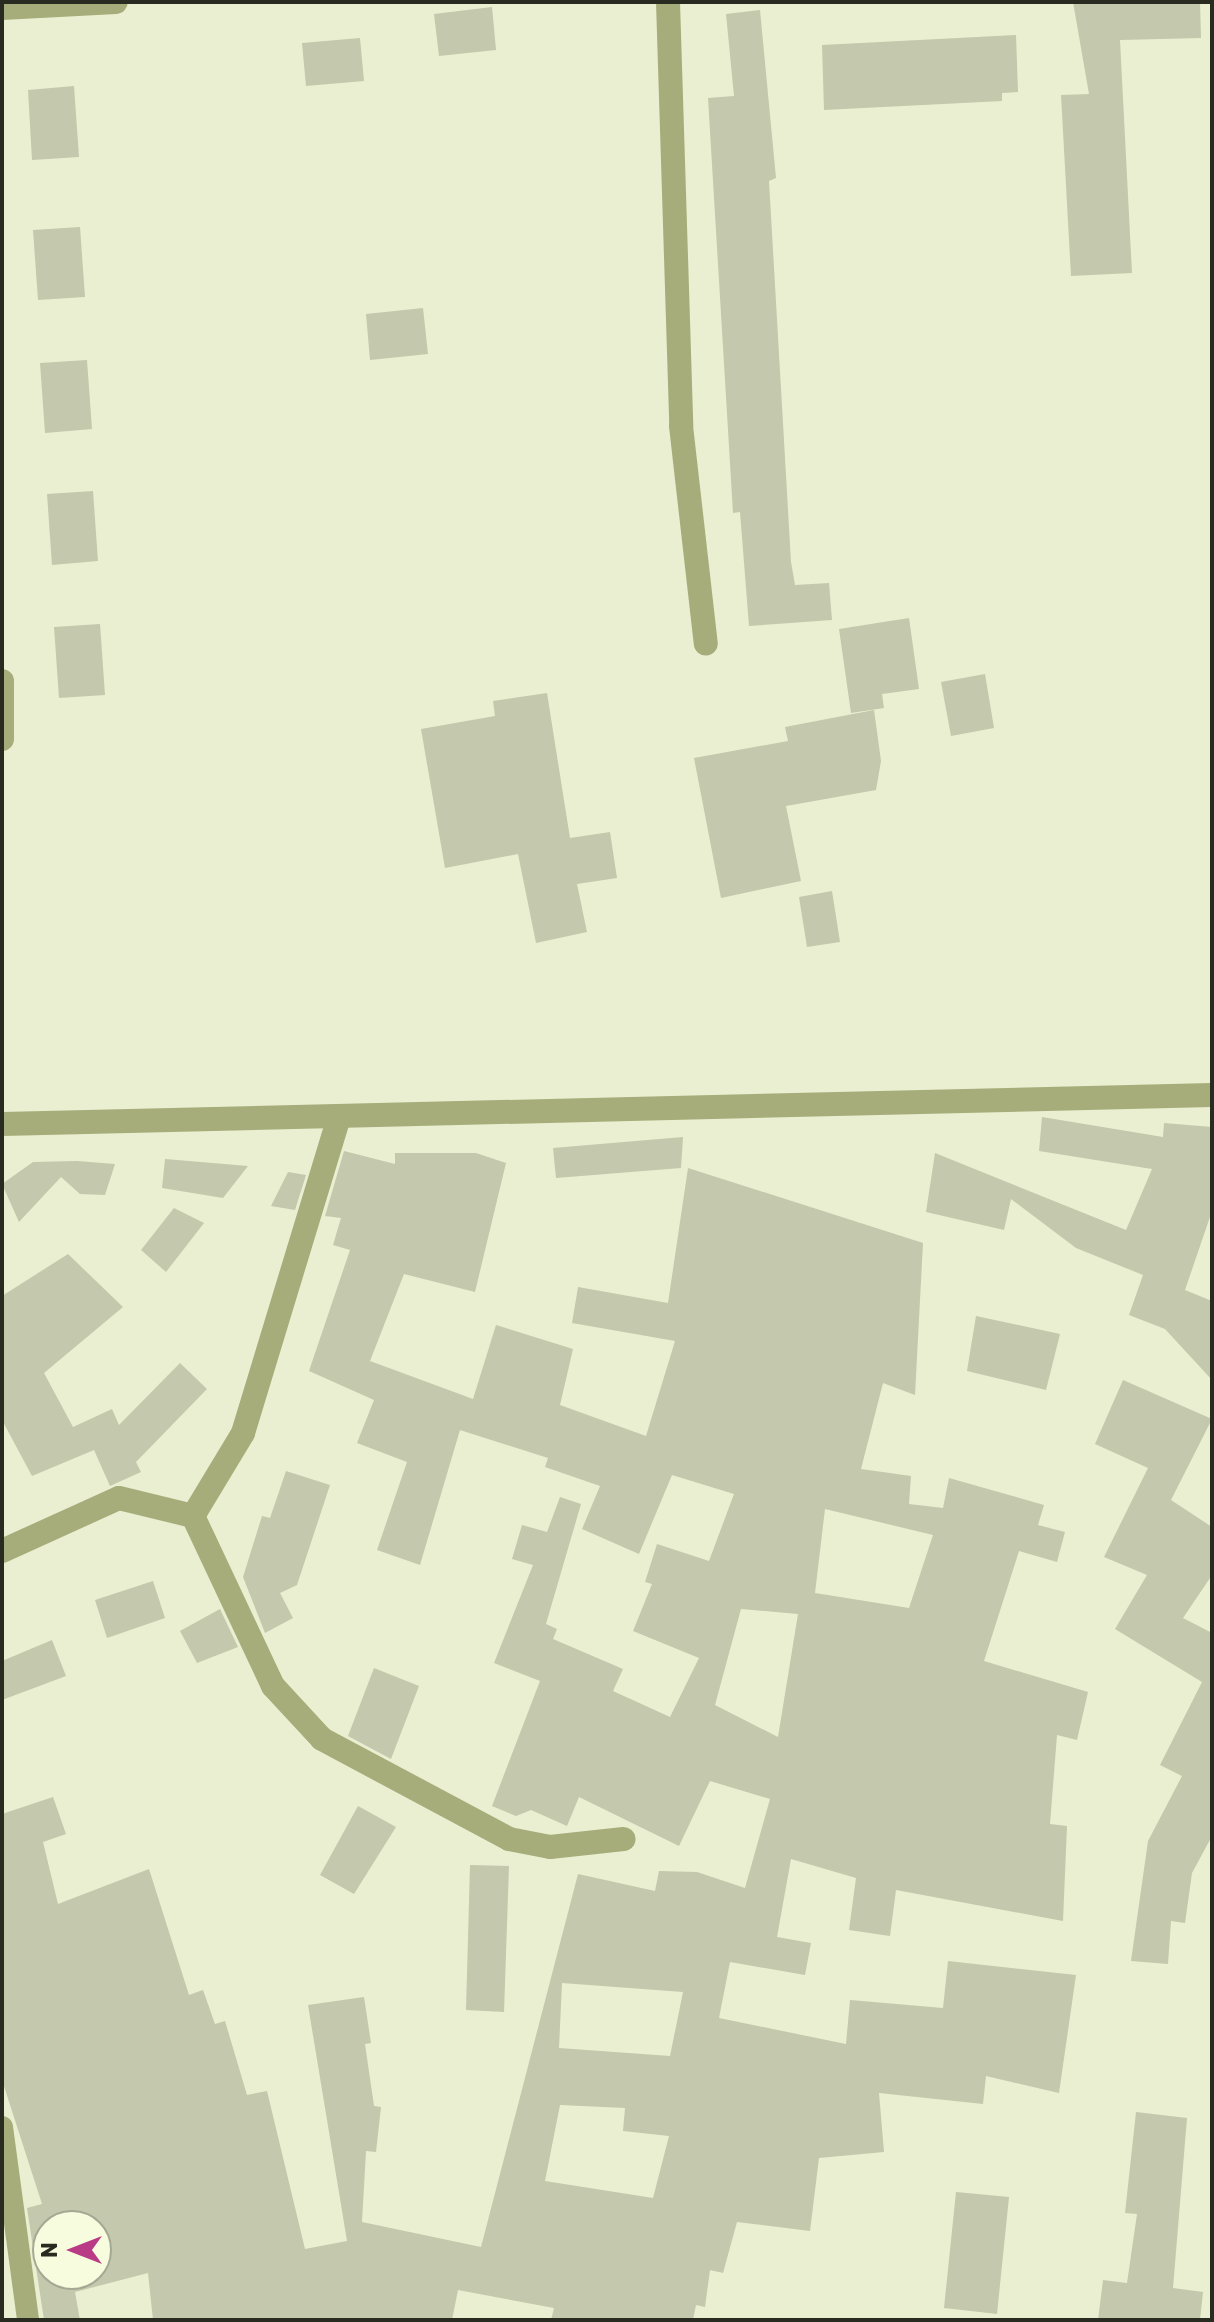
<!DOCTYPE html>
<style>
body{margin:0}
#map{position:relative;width:1214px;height:2322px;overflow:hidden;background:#eaefd1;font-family:Rubik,sans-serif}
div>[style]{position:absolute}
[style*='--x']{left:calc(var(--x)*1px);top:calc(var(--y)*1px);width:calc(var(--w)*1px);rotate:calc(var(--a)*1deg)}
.building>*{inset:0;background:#c4c8ac}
.lane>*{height:22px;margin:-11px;padding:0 11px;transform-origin:11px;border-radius:11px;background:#a6ad7a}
.street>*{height:24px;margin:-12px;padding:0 12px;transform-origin:12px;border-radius:12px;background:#a6ad7a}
span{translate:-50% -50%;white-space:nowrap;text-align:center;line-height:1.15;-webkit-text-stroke:6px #f7fcde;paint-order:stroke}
.frame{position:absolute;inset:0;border:4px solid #292b20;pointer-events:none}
.north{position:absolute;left:32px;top:2210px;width:80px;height:80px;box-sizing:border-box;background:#f7fcde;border:2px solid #a5a892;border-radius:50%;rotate:270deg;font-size:22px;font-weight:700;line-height:32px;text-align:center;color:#292b20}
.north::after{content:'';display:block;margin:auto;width:28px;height:36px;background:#b93a85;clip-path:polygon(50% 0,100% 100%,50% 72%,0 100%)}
</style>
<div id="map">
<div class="building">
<i style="clip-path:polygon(1073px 2px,1200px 2px,1201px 38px,1120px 40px,1132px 273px,1071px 276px,1061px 95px,1089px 94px)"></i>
<i style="clip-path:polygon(492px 7px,496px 50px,439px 56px,434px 14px)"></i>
<i style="clip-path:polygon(760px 10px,776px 178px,769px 181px,791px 562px,795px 585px,829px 583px,832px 620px,749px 626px,740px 512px,733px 513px,708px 98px,734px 96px,726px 14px)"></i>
<i style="clip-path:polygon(1016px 35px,1018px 92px,1002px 93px,1002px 101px,824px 110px,822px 45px)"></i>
<i style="clip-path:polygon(360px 38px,364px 81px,306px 86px,302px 43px)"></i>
<i style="clip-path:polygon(74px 86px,79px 157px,32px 160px,28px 90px)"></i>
<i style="clip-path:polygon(80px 227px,85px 297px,38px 300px,33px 230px)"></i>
<i style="clip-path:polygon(423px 308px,428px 354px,370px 360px,366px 314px)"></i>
<i style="clip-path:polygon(87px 360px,92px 429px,45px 433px,40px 363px)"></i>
<i style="clip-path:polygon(93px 491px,98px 561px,52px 565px,47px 494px)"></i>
<i style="clip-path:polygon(909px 618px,919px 689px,882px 694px,884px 708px,851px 713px,839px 629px)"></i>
<i style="clip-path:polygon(100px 624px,105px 695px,59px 698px,54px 627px)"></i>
<i style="clip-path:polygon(985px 674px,994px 728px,951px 736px,941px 682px)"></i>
<i style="clip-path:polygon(547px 693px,570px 838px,610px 832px,617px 878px,577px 884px,587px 932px,536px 943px,518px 854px,445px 868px,421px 729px,495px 716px,493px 701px)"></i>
<i style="clip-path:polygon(874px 710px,881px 761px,876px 790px,786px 806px,801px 881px,721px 898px,694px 758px,788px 741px,785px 727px)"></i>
<i style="clip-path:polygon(832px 891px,840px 942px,807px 947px,799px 897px)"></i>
<i style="clip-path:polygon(1042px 1117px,1163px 1137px,1164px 1123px,1212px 1127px,1212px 1211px,1185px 1290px,1212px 1301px,1212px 1380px,1165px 1329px,1129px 1315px,1143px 1275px,1076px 1248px,1011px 1199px,1004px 1230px,926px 1212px,935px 1153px,1126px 1230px,1152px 1169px,1039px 1151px)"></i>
<i style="clip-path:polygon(683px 1137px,681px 1168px,556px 1178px,553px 1148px)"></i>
<i style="clip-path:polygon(evenodd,344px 1151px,395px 1164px,395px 1153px,476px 1153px,506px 1163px,475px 1292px,404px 1274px,370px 1361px,473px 1399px,496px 1325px,573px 1349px,560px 1405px,646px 1436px,675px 1341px,572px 1323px,578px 1287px,668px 1303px,688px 1168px,923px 1243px,915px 1395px,883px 1383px,861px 1469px,911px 1476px,909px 1504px,943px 1508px,949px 1478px,1044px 1505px,1038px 1525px,1065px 1532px,1057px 1562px,1019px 1551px,984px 1661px,1088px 1692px,1077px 1740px,1057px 1735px,1050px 1824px,1067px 1826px,1063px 1921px,896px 1890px,890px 1936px,849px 1930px,856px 1878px,791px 1859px,777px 1937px,811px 1943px,805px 1975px,730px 1962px,719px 2018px,846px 2044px,850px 2000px,943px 2008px,948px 1961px,1076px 1975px,1059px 2093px,986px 2076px,983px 2104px,879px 2093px,884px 2152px,819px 2158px,810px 2231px,737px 2222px,723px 2273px,710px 2270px,705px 2307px,696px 2305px,693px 2320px,551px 2320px,554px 2308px,458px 2290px,452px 2320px,153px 2320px,148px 2273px,75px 2292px,80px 2320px,44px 2320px,27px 2208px,42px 2204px,2px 2080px,2px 1814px,53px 1797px,66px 1834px,43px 1842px,58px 1904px,149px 1869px,189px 1995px,203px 1990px,215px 2024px,225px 2021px,247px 2095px,267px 2091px,305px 2249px,347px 2241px,308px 2005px,364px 1997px,371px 2043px,365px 2044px,374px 2106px,381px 2107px,376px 2152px,366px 2151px,362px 2222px,481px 2247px,578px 1874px,655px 1891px,659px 1871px,697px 1872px,745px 1888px,770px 1799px,710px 1781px,679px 1846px,579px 1797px,567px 1826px,531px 1810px,516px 1816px,492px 1806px,540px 1681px,494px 1663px,533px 1565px,512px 1559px,522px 1525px,547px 1532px,560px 1497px,581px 1504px,546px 1624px,557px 1629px,553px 1639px,623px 1669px,613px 1691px,670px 1717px,699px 1658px,633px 1631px,652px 1584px,645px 1582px,657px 1544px,709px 1561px,734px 1494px,672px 1475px,639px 1554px,582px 1529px,600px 1486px,545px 1467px,548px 1458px,460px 1430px,420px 1565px,377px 1550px,407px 1462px,357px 1443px,374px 1400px,309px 1371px,350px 1250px,333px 1245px,341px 1218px,325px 1216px,344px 1151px,825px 1509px,933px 1535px,909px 1608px,815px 1593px,825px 1509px,344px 1151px,741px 1609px,798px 1614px,778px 1737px,715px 1705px,741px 1609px,344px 1151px,562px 1983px,683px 1992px,670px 2056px,559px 2048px,562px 1983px,344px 1151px,560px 2105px,625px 2108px,623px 2131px,669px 2136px,653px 2198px,545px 2181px,560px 2105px,344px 1151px,48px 2226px,96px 2226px,96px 2274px,48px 2274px,48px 2226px)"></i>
<i style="clip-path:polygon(165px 1159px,248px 1166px,223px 1198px,162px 1188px)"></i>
<i style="clip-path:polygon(33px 1162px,77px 1161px,115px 1164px,105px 1195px,80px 1194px,61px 1177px,19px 1222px,2px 1184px)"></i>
<i style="clip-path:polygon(288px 1172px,306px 1175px,295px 1210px,271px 1206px)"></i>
<i style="clip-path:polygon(174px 1208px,204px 1223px,166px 1272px,141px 1250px)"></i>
<i style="clip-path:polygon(68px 1254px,123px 1307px,44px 1373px,73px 1427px,112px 1409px,119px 1425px,180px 1363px,207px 1389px,136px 1462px,141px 1472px,110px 1486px,94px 1450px,32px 1476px,2px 1420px,2px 1296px)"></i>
<i style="clip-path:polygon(976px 1316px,1060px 1334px,1046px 1390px,967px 1371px)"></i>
<i style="clip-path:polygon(1123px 1380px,1212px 1419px,1171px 1500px,1212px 1527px,1212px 1575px,1183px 1618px,1212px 1633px,1212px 1836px,1192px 1873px,1185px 1923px,1171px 1921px,1168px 1964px,1131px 1961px,1148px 1841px,1182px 1776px,1160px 1765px,1202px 1682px,1115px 1629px,1147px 1575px,1104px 1557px,1148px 1468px,1095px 1444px)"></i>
<i style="clip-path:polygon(286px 1471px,330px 1485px,297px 1585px,280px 1593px,293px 1618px,265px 1633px,243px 1577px,262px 1516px,270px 1518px)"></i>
<i style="clip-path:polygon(153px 1581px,165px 1618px,107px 1638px,95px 1600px)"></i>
<i style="clip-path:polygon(220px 1609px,238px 1647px,197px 1663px,180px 1631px)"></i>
<i style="clip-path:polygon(52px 1640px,66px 1676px,2px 1700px,2px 1661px)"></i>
<i style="clip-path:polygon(374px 1668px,419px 1686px,391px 1759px,348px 1736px)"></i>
<i style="clip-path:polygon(358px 1806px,396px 1827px,354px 1894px,320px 1875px)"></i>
<i style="clip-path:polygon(470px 1865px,509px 1866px,504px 2012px,466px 2010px)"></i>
<i style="clip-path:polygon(1136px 2112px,1187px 2118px,1173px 2288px,1203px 2292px,1200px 2320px,1098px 2320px,1103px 2280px,1127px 2283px,1137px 2214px,1125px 2213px)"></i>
<i style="clip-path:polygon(956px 2192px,1009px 2197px,997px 2314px,944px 2308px)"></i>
</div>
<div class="lane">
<i style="--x:2;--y:2127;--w:195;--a:82.3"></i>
</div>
<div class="street">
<i style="--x:668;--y:2;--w:424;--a:88.2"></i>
<i style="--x:681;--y:426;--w:219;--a:83.5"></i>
<i style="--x:2;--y:8;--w:114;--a:-3"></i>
<i style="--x:2;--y:681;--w:58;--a:90"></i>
<i style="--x:2;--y:1124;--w:1210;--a:-1.37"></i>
<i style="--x:193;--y:1516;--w:97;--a:-58.9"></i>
<i style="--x:243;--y:1433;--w:327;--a:-73.1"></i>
<i style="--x:2;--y:1551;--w:128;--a:-24.4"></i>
<i style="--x:119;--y:1498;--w:76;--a:13.7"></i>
<i style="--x:193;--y:1516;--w:188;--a:64.8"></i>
<i style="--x:273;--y:1686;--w:72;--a:47.2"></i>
<i style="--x:322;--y:1739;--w:212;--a:28.1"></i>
<i style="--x:509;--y:1839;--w:42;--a:11"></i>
<i style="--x:550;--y:1847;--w:74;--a:-6.2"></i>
</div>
<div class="frame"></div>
<div class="north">N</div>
</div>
